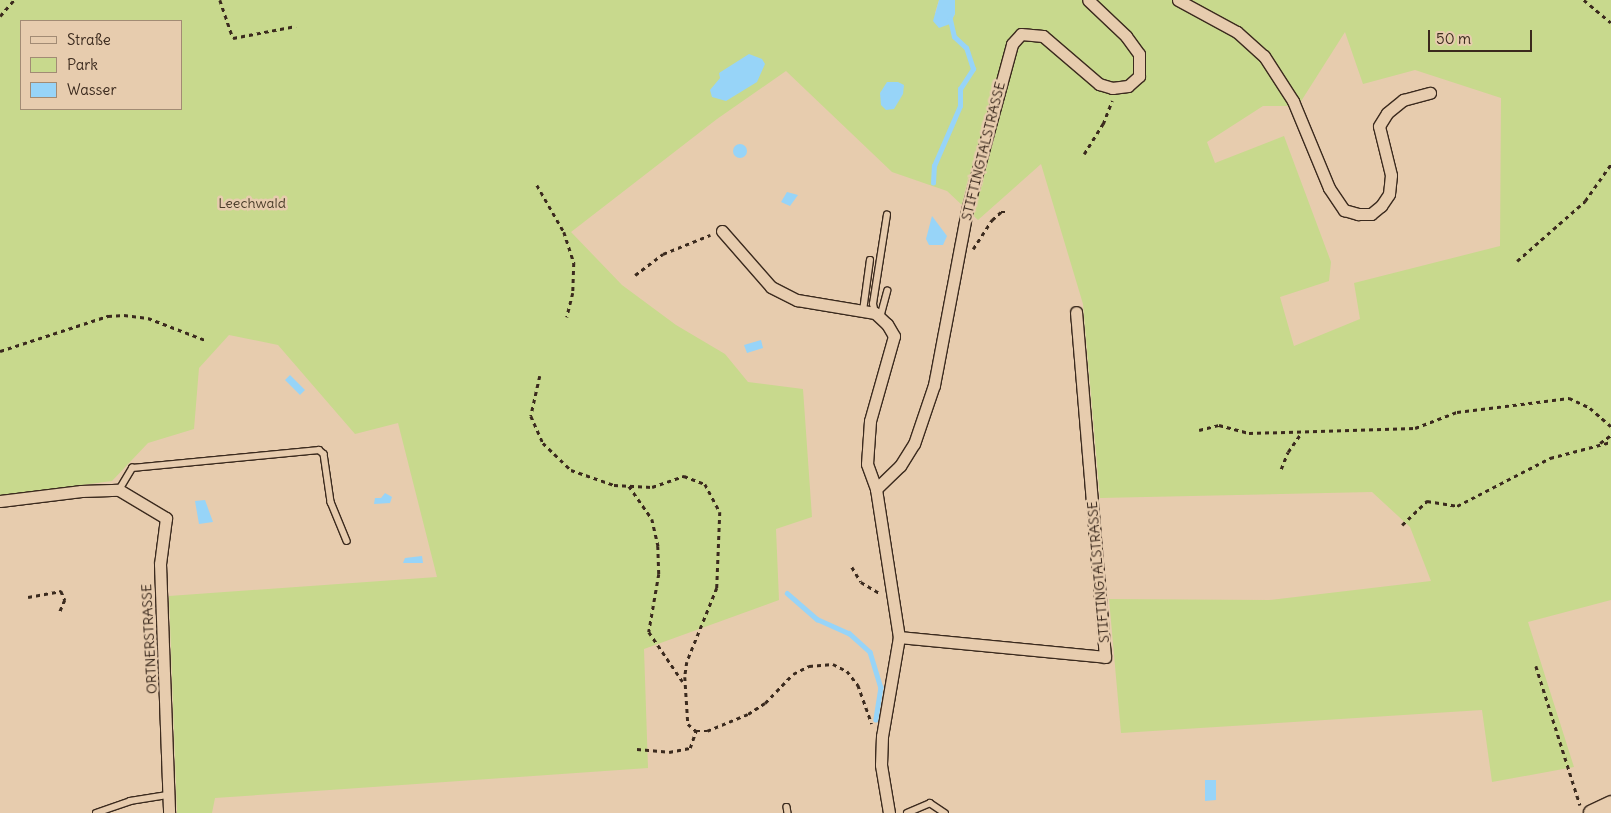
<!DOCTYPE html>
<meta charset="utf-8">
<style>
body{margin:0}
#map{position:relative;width:1611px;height:813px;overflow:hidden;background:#e7ccae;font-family:Delius,sans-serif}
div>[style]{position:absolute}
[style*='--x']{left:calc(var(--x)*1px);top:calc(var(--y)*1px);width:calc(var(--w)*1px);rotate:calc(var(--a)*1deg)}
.green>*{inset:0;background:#c8d98d}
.water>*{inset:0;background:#97d4f8}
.round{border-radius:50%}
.stream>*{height:4.5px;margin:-2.25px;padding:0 2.25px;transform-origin:2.25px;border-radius:2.25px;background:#97d4f8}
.path>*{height:2.5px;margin-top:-1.25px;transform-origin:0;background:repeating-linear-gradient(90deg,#3b2a1e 0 4px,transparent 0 8px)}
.roads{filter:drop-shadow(1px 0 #3b2a1e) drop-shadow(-1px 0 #3b2a1e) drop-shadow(0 1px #3b2a1e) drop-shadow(0 -1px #3b2a1e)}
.lane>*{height:5.5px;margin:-2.75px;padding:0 2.75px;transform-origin:2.75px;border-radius:2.75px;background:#e7ccae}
.street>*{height:11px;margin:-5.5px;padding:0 5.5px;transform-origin:5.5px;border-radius:5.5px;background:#e7ccae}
.secondary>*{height:16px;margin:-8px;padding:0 8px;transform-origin:8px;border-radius:8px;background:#e7ccae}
span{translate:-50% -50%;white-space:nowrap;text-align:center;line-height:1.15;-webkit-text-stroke:5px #e7ccae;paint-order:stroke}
.street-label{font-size:14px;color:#3b2a1e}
.park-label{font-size:14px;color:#493c29}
.legend{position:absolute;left:20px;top:20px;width:162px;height:90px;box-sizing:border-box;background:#e7ccae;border:1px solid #a28b74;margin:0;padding:6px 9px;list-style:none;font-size:15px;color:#3b2a1e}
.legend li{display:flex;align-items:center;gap:10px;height:25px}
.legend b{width:25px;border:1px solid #a28b74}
.scale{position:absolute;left:1428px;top:30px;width:104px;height:22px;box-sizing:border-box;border:2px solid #3b2a1e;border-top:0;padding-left:6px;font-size:15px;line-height:18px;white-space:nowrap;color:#3b2a1e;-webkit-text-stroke:4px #e7ccae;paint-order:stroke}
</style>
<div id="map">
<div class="green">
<i style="clip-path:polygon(evenodd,0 0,939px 0,935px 13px,950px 22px,955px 14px,955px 0,1611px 0,1611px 600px,1528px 622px,1574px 767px,1492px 782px,1482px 710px,1121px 733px,1109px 599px,1269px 600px,1431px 581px,1410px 527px,1372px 492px,1100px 498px,1083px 304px,1041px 164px,978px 220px,947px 191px,892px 172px,786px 71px,717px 119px,571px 232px,622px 285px,676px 325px,725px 354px,748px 382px,803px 389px,812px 517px,776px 529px,779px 600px,644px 649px,648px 768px,215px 798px,212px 813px,177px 813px,169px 596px,437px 577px,398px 423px,355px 434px,278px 345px,229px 335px,199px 368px,194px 429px,148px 443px,112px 481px,0 496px,0 0,21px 21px,181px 21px,181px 109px,21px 109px,21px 21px,0 0,1345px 32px,1363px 84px,1415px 70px,1501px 98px,1500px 246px,1354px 283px,1360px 319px,1294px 346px,1280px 297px,1329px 281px,1331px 262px,1284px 136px,1215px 163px,1207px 142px,1263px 106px,1298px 106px,1345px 32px)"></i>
</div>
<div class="water">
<i style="clip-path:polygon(939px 0,955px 0,955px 14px,950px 24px,939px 28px,933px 21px)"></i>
<i style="clip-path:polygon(749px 54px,762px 59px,765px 64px,757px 82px,726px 101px,712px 97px,710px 90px,720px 78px,719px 73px)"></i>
<i style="clip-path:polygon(887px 82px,898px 82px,904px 85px,903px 94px,894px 109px,886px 110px,881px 105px,880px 93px)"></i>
<i class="round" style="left:733px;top:144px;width:14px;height:14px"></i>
<i style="clip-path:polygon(787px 192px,798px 195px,790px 206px,781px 202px)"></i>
<i style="clip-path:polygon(932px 216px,947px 236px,943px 245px,929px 245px,926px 239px)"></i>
<i style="clip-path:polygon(761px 340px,763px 348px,747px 353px,744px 345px)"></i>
<i style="clip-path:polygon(290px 375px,305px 390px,300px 395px,285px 380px)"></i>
<i style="clip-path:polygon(385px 493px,392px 497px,390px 503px,374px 504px,375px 498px,381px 498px)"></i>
<i style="clip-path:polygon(205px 500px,213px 522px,199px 524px,195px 501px)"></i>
<i style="clip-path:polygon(422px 556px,423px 563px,403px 563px,405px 558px)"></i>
<i style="clip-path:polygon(1205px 780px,1216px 780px,1216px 800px,1205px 801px)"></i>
</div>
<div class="stream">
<i style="--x:933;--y:183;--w:17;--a:-87"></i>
<i style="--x:934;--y:166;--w:65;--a:-66.6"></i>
<i style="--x:960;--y:106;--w:17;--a:-90"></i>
<i style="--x:960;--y:89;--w:24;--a:-57"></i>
<i style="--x:973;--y:69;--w:22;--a:-108"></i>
<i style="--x:966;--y:48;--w:16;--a:-137"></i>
<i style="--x:954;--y:37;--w:18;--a:-103"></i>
<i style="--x:787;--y:593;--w:40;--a:41"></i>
<i style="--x:817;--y:619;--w:35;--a:24"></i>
<i style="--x:849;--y:633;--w:28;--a:42"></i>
<i style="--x:870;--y:652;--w:37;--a:73"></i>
<i style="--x:881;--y:687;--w:33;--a:99"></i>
</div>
<div class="path">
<i style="--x:220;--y:0;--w:40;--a:71.1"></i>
<i style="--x:233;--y:38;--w:64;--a:-10.8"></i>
<i style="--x:1584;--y:0;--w:35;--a:40"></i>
<i style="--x:0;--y:16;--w:21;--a:-49"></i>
<i style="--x:1084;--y:154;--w:36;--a:-58"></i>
<i style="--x:1103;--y:124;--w:25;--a:-69"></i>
<i style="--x:537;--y:185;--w:54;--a:60.1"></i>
<i style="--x:564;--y:232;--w:33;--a:72"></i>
<i style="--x:574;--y:263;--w:30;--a:92"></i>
<i style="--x:573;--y:293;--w:25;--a:104"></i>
<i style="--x:973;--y:249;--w:35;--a:-57"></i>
<i style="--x:992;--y:220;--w:12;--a:-42"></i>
<i style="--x:1001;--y:212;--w:7;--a:0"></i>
<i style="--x:1517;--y:261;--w:91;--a:-41.4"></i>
<i style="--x:1585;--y:201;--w:45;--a:-54.9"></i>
<i style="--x:635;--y:275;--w:35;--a:-37"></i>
<i style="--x:663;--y:254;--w:51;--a:-22"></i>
<i style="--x:0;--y:351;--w:114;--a:-18"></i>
<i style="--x:108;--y:316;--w:16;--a:-4"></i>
<i style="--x:124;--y:315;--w:24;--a:7"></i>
<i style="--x:148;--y:318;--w:61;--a:21.1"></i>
<i style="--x:540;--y:376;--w:41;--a:102.7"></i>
<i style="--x:531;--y:416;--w:30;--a:66"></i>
<i style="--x:543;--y:443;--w:39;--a:44"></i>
<i style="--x:571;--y:470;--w:46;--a:19.2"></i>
<i style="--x:614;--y:485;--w:38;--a:3"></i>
<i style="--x:652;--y:487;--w:34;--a:-19"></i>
<i style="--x:684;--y:476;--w:22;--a:21"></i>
<i style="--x:705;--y:484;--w:32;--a:62"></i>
<i style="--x:720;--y:512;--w:76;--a:92.3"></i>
<i style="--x:717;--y:588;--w:80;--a:112.1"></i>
<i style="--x:687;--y:662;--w:15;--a:98"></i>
<i style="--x:685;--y:677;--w:47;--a:86.3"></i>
<i style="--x:688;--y:724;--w:11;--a:41"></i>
<i style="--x:696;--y:731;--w:11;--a:0"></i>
<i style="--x:707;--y:731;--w:44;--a:-22.5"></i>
<i style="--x:748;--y:714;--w:20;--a:-33"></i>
<i style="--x:765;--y:703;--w:40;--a:-46"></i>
<i style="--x:793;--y:674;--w:18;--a:-27"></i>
<i style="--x:809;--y:666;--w:24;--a:-5"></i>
<i style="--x:833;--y:664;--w:16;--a:27"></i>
<i style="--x:847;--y:671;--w:18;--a:52"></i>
<i style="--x:858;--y:685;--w:41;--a:70.3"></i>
<i style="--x:1199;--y:430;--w:21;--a:-14"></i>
<i style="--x:1219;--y:425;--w:31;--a:15"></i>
<i style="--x:1249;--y:433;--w:166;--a:-1.7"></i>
<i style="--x:1415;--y:428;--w:45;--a:-20.9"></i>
<i style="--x:1457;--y:412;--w:113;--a:-7.1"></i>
<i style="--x:1569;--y:398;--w:23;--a:25"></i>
<i style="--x:1590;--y:408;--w:28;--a:41"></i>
<i style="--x:1600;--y:443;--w:14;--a:-36"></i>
<i style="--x:1281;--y:469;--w:18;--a:-68"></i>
<i style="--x:1288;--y:452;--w:24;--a:-55"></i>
<i style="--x:629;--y:486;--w:40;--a:55.1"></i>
<i style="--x:652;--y:519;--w:28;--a:77"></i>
<i style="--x:658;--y:546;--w:28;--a:88"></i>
<i style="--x:659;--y:574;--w:59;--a:99.8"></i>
<i style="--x:649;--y:632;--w:60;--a:55.8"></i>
<i style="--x:1402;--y:525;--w:35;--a:-44"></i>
<i style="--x:1427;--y:501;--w:30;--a:9"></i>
<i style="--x:1457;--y:506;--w:105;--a:-27.3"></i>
<i style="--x:1550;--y:458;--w:63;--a:-14.7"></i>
<i style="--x:852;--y:567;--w:17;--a:59"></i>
<i style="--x:861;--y:582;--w:21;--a:31"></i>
<i style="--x:28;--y:597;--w:34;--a:-10"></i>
<i style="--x:61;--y:591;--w:10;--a:66"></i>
<i style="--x:65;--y:600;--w:15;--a:113"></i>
<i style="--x:1536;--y:666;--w:146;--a:72.4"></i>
<i style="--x:637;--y:749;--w:32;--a:5"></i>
<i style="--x:669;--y:752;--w:21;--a:-11"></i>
<i style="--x:690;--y:748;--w:18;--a:-71"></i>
</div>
<div class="roads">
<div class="lane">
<i style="--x:863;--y:311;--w:51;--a:-82.2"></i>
<i style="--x:875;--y:313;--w:9;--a:-103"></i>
<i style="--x:873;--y:304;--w:90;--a:-81.1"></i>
<i style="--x:880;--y:318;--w:28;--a:-75"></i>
<i style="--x:119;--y:490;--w:26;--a:-59"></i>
<i style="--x:132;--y:468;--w:188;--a:-5.5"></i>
<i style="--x:319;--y:450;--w:6;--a:39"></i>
<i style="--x:324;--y:454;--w:49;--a:81.7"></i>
<i style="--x:331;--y:502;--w:42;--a:67.7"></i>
<i style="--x:787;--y:807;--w:6;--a:81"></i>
<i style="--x:96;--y:813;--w:36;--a:-19"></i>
<i style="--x:130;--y:801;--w:39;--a:-9"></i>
<i style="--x:907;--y:813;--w:25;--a:-23"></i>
<i style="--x:930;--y:803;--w:18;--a:34"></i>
</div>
<div class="street">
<i style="--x:1178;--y:0;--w:67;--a:28.5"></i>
<i style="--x:1237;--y:32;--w:36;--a:42"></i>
<i style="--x:1264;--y:56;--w:54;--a:57.2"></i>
<i style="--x:1293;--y:101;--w:94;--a:67.5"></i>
<i style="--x:1329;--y:188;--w:27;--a:56"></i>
<i style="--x:1344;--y:210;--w:15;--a:16"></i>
<i style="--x:1358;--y:214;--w:13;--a:0"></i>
<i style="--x:1371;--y:214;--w:13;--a:-39"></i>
<i style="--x:1381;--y:206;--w:14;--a:-56"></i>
<i style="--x:1389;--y:194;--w:19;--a:-84"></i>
<i style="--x:1391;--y:175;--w:50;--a:-103.8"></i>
<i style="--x:1379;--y:126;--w:15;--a:-58"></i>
<i style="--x:1387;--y:113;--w:21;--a:-39"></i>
<i style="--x:1403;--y:100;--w:28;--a:-15"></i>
<i style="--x:722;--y:231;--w:74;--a:48.8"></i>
<i style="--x:771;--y:287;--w:29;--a:27"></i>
<i style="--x:797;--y:300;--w:79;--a:9.5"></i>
<i style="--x:875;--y:313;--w:16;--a:43"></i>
<i style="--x:887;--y:324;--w:14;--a:60"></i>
<i style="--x:894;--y:336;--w:88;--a:105.8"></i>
<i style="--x:870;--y:421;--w:43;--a:94"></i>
<i style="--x:867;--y:464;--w:27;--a:70"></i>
<i style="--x:876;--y:489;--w:150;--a:81.2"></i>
<i style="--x:899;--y:637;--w:100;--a:99.7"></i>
<i style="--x:882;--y:736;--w:29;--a:92"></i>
<i style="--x:881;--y:765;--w:49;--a:80.5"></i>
<i style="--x:876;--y:489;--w:33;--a:-44"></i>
<i style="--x:900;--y:466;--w:26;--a:-58"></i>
<i style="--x:914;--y:444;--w:62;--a:-71.3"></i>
<i style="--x:934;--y:385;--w:178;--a:-79.3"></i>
<i style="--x:967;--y:210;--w:172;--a:-74.8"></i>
<i style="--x:1012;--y:44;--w:13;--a:-48"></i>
<i style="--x:1021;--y:34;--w:22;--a:5"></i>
<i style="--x:1043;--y:36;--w:74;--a:40.6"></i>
<i style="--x:1099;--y:84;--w:14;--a:17"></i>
<i style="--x:1112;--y:88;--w:16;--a:-7"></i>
<i style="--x:1128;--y:86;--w:15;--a:-42"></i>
<i style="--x:1139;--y:76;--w:22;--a:-90"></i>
<i style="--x:1139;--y:54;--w:22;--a:-126"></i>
<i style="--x:1126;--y:36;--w:52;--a:-136.5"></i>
<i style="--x:0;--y:501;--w:82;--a:-7"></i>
<i style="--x:81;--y:491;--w:38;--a:-2"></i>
<i style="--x:119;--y:490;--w:55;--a:30.8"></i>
<i style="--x:166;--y:518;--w:46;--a:97.4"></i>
<i style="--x:160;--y:564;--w:249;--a:87.9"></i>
<i style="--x:899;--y:637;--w:207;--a:5.5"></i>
<i style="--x:1105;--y:657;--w:346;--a:-94.8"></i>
</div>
<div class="secondary">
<i style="--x:1592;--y:813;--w:21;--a:-25"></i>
</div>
</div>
<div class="street-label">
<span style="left:983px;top:151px;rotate:-76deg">STIFTINGTALSTRASSE</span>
<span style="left:1098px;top:572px;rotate:-95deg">STIFTINGTALSTRASSE</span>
<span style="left:149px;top:639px;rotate:-93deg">ORTNERSTRASSE</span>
</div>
<div class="park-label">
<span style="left:252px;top:203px">Leechwald</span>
</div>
<ul class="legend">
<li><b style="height:6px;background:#e7ccae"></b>Straße</li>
<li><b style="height:14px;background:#c8d98d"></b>Park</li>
<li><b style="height:14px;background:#97d4f8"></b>Wasser</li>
</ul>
<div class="scale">50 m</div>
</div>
